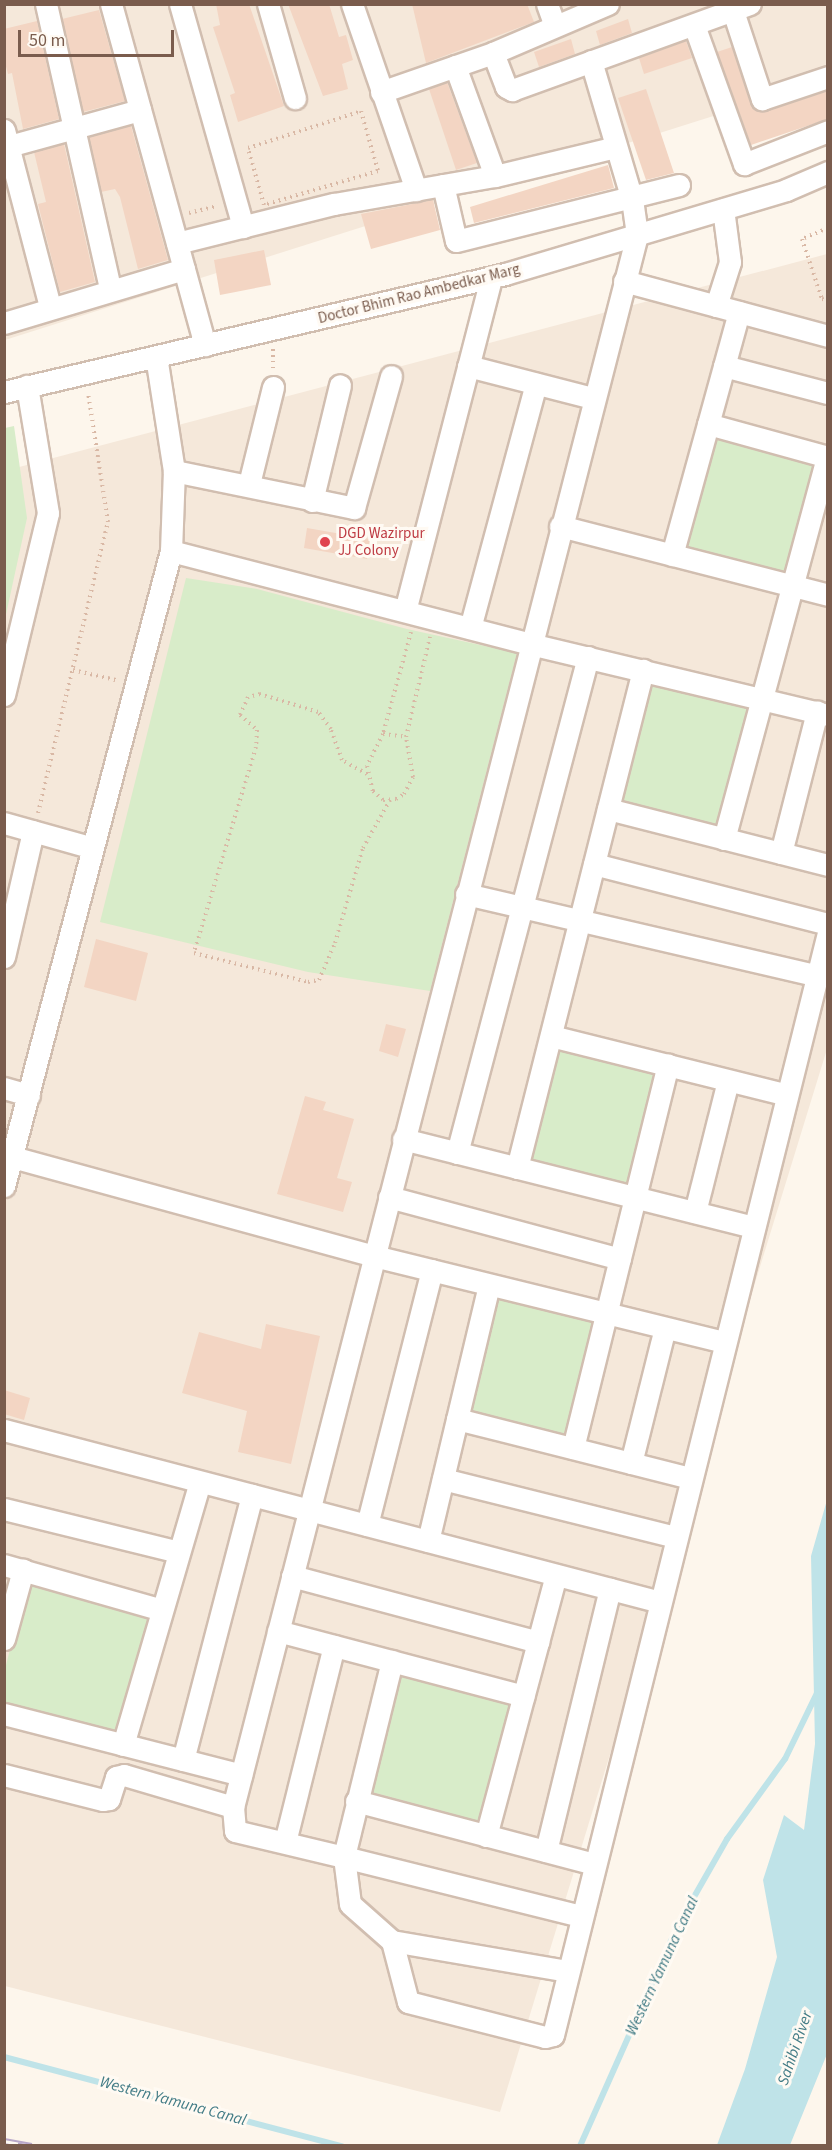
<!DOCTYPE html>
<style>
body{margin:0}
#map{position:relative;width:832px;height:2150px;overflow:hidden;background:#fdf6ec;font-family:"Source Sans 3",sans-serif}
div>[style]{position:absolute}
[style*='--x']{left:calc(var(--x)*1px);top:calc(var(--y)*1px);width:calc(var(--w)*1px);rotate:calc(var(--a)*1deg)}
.residential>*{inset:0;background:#f5e8da}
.green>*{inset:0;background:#d8ecc9}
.water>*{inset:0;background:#bfe3e8}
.stream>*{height:6px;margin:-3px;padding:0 3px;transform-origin:3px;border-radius:3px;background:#bfe3e8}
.building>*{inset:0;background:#f3d5c3}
.path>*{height:4px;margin-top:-2px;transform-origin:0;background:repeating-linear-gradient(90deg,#d9b8a5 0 1.5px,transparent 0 6px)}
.roads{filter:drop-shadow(2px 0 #d1beb0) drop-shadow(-2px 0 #d1beb0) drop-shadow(0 2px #d1beb0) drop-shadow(0 -2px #d1beb0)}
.minor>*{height:21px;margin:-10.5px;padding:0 10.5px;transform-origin:10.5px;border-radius:10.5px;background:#fff}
.rail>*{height:7px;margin-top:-3.5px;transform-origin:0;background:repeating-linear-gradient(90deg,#fffaf3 0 14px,#b9a8c9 0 28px);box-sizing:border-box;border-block:2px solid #b9a8c9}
.dots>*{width:16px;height:16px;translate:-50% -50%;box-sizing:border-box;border:3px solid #fffaf3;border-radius:50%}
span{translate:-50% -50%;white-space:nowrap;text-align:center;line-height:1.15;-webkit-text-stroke:6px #fffaf3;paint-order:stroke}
.street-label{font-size:15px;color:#7a5c4d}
.health-label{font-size:15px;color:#be3a42}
.left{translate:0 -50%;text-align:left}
.water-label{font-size:16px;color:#437c86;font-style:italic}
.frame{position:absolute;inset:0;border:6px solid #7a5c4d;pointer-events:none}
.scale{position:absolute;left:18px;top:30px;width:156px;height:27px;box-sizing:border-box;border:3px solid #7a5c4d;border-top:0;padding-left:8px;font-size:18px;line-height:21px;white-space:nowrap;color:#7a5c4d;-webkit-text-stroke:4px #fffaf3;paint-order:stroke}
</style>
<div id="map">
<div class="residential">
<i style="clip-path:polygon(5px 5px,827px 5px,827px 80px,5px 340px)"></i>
<i style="clip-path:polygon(827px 254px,827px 1049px,500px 2112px,5px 1986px,4px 471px)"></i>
</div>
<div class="green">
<i style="clip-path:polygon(14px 426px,27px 518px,5px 619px,5px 428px)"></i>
<i style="clip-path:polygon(710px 430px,818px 456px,788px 579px,680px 554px)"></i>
<i style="clip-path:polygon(186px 578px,257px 589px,407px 629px,517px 653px,430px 991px,308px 972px,100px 922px)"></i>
<i style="clip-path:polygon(646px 680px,754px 705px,724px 828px,616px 803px)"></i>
<i style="clip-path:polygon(555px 1044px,663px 1069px,633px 1192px,525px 1166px)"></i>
<i style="clip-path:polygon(493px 1291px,601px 1317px,570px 1440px,463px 1414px)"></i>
<i style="clip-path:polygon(28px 1580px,151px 1614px,118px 1735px,5px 1704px,5px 1669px)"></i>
<i style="clip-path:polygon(398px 1671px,517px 1704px,484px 1823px,364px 1790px)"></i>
</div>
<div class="water">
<i style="clip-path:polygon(827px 1500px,827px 2054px,790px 2145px,717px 2145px,745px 2069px,777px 1957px,763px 1880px,784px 1815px,804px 1830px,815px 1744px,811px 1556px)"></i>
</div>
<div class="stream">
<i style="--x:4;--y:2057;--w:350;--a:14.8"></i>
<i style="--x:580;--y:2146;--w:242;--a:-66.1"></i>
<i style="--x:678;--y:1925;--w:99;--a:-60.3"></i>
<i style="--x:727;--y:1839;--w:99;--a:-54.1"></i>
<i style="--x:785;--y:1759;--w:73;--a:-64.1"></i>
</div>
<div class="building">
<i style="clip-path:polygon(216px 4px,249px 4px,284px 106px,238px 122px,230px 95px,235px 93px,213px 27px,220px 25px)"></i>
<i style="clip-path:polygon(288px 4px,329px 4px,339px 37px,346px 35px,353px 60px,342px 64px,348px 89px,323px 96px)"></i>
<i style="clip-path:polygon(412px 4px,527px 4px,534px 22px,426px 63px)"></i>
<i style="clip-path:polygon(99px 10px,125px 101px,83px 112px,62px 19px)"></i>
<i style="clip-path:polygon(628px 19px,632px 33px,600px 45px,596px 31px)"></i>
<i style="clip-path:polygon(37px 21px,59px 119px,23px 129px,12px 73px,8px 74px,4px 59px,4px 29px)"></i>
<i style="clip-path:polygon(571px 39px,575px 54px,539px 67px,534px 52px)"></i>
<i style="clip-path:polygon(686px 41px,692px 58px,644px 74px,639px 58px)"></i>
<i style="clip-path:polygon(732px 47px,754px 109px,766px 111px,828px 91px,828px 119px,751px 145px,717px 52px)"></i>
<i style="clip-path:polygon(447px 82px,477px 163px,456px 170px,429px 89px)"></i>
<i style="clip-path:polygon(646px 89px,674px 173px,646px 180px,618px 98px)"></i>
<i style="clip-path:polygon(131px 126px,168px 260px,138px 269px,120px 197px,115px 189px,101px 192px,89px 137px)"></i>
<i style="clip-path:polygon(64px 144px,95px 282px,60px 292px,38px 204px,46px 202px,34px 152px)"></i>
<i style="clip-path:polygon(608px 165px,614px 188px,474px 223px,470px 207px)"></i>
<i style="clip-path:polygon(433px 200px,440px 230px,371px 249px,361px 214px)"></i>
<i style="clip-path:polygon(264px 250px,271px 285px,220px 295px,214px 260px)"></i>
<i style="clip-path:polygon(307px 528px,370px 539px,367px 559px,304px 548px)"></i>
<i style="clip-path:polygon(96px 939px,148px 953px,136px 1001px,84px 987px)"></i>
<i style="clip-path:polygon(386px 1024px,406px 1029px,398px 1057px,379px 1051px)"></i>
<i style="clip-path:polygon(305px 1096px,326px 1102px,323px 1110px,354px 1119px,337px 1178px,352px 1182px,343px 1212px,277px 1194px)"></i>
<i style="clip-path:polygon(266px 1324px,320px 1336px,291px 1464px,238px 1452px,247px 1411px,182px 1393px,199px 1332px,261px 1349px)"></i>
<i style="clip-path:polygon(4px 1390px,30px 1398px,24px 1420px,4px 1414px)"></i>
</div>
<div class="path">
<i style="--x:361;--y:111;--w:62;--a:74.2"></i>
<i style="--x:378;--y:171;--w:119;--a:163.4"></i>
<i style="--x:264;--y:205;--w:59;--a:-105.7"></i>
<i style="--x:248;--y:148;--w:119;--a:-18.1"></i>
<i style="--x:189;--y:213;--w:29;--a:-14"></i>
<i style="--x:828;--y:228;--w:28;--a:157"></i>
<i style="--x:802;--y:239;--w:63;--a:71.6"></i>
<i style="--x:822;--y:299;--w:6;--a:9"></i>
<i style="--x:273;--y:349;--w:19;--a:90"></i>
<i style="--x:411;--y:632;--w:106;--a:105.4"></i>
<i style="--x:383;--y:734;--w:36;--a:117"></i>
<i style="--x:367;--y:766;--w:26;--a:77"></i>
<i style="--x:373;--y:791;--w:13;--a:42"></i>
<i style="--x:383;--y:800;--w:13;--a:-4"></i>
<i style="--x:396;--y:799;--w:9;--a:-32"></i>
<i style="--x:404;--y:794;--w:19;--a:-62"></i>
<i style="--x:413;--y:777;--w:41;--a:-99.9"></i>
<i style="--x:406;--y:737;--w:103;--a:-76.5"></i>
<i style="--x:73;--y:670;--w:44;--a:13.1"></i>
<i style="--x:383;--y:734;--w:23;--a:7"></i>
<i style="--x:367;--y:774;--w:29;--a:-151"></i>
<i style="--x:342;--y:760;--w:33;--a:-110"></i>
<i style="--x:331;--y:729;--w:21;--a:-127"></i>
<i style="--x:318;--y:712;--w:61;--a:-162.8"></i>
<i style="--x:260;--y:694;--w:12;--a:166"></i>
<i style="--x:248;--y:697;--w:20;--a:114"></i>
<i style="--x:240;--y:715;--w:23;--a:41"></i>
<i style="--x:257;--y:730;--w:17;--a:93"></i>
<i style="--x:256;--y:747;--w:215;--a:106.8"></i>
<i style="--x:194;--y:953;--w:118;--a:14.3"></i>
<i style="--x:308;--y:982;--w:11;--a:-10"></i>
<i style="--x:319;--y:980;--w:40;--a:-66.6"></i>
<i style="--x:335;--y:943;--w:99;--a:-73.6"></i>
<i style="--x:363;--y:848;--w:55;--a:-60.6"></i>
<i style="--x:38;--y:813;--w:299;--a:-76.5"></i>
<i style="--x:108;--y:522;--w:131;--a:-98.8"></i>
</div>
<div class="roads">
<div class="minor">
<i style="--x:46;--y:4;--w:292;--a:77.3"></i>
<i style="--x:111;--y:4;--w:354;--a:74.6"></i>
<i style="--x:180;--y:4;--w:232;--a:74.2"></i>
<i style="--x:268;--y:4;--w:98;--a:74"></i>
<i style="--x:352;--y:4;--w:197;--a:71"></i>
<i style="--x:547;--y:4;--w:23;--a:70"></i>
<i style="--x:733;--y:11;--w:93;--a:71.8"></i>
<i style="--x:762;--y:99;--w:70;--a:-18.4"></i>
<i style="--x:694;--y:25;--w:148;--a:70.2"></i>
<i style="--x:744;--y:164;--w:90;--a:-21.4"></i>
<i style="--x:493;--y:53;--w:36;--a:69"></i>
<i style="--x:506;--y:87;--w:7;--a:27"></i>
<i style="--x:512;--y:90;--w:253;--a:-19.9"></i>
<i style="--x:591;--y:61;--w:144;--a:73.5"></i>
<i style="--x:632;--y:199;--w:36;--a:82"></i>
<i style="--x:637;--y:235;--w:1623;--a:104.41"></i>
<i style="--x:233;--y:1807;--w:24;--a:85"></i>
<i style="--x:235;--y:1831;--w:112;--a:13.4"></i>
<i style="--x:344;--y:1857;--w:47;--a:82.7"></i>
<i style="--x:350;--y:1904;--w:56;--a:41.4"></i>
<i style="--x:392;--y:1941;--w:63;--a:75.3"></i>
<i style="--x:408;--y:2002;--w:141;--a:14.3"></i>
<i style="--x:545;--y:2037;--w:8;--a:-14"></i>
<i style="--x:553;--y:2035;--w:1136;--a:-75.99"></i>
<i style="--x:455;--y:66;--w:117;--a:70"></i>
<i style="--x:381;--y:92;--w:119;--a:-19.2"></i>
<i style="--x:493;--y:53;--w:125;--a:-23.1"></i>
<i style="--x:4;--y:130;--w:182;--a:75.4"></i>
<i style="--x:9;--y:146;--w:136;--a:-15.4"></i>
<i style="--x:443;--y:185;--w:57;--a:76.9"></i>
<i style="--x:456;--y:241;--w:230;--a:-14.1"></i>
<i style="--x:177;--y:243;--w:162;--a:-14"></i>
<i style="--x:334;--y:204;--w:163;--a:-9.9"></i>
<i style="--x:495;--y:176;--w:124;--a:-13.5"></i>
<i style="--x:624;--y:281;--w:211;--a:15.1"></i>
<i style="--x:716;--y:306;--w:46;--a:-72.3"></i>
<i style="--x:730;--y:262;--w:53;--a:-97.5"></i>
<i style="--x:4;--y:323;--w:188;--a:-16.7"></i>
<i style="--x:468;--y:366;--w:129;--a:14.4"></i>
<i style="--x:724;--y:366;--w:107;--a:14.6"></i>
<i style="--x:4;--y:392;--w:515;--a:-13.25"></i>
<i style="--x:505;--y:274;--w:293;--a:-16.6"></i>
<i style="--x:786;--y:190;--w:46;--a:-23.2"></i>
<i style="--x:708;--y:424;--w:124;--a:15.4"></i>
<i style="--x:174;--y:471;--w:184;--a:11.6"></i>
<i style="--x:354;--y:508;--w:137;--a:-74.3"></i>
<i style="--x:249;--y:484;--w:100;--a:-76.1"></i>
<i style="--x:312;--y:501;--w:119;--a:-76.4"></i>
<i style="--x:560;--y:526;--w:277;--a:14.4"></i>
<i style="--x:171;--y:551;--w:371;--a:14.5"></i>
<i style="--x:530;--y:644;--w:306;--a:13.4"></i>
<i style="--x:672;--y:555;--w:252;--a:-74.6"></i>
<i style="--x:405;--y:611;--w:344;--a:-75.5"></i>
<i style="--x:470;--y:628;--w:253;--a:-74.9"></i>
<i style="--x:4;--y:695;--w:187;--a:-76.4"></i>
<i style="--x:48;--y:513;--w:129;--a:-99.4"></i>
<i style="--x:608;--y:809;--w:227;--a:14.3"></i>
<i style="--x:4;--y:823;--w:92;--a:15.7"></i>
<i style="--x:724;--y:839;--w:396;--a:-74.9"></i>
<i style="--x:781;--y:853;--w:146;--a:-75.7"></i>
<i style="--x:594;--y:864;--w:242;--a:14.4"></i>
<i style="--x:466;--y:894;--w:360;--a:13.1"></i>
<i style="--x:4;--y:957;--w:129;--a:-77"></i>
<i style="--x:551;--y:1036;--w:243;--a:14"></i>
<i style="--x:4;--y:1088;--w:26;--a:16"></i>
<i style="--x:403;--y:1139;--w:362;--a:14.1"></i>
<i style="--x:457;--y:1153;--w:513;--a:-75.21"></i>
<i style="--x:12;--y:1157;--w:375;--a:15.3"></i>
<i style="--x:374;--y:1256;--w:361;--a:13.8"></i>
<i style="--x:517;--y:1168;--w:514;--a:-75.8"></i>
<i style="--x:4;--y:1186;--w:657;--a:-75.27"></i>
<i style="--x:171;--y:551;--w:80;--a:-87.9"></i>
<i style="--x:174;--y:471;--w:116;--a:-98.9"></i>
<i style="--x:389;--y:1197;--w:239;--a:15"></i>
<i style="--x:695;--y:1212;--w:135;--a:-75.9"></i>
<i style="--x:457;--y:1419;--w:241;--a:14.2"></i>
<i style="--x:4;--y:1430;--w:678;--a:14.69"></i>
<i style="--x:573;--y:1448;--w:395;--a:-76.1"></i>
<i style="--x:631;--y:1463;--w:139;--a:-75.9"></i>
<i style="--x:443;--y:1479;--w:240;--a:14"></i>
<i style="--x:4;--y:1509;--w:180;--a:13.8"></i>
<i style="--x:367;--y:1525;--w:263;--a:-75.7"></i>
<i style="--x:428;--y:1541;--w:263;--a:-76.6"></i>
<i style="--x:4;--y:1565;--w:164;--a:15.9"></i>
<i style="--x:292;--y:1576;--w:255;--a:15"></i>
<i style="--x:278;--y:1631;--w:254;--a:14.8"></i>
<i style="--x:4;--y:1639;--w:72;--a:-74.6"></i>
<i style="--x:392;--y:1661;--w:202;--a:103.8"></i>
<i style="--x:344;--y:1857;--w:244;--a:14"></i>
<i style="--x:4;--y:1714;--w:245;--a:14.4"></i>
<i style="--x:123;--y:1745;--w:274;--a:-73.7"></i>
<i style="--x:183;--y:1760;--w:274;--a:-75.4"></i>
<i style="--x:4;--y:1775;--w:102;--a:14.2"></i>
<i style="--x:103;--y:1800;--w:6;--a:-9"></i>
<i style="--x:109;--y:1799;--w:23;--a:-72"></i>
<i style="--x:116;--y:1777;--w:8;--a:-14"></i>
<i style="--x:124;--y:1775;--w:114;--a:16.4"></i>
<i style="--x:356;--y:1801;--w:246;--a:14.8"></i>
<i style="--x:486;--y:1836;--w:270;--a:-75"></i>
<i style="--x:285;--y:1842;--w:202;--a:-76"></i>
<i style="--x:546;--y:1851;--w:270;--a:-76.3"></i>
<i style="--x:392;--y:1941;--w:178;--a:9.7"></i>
</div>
</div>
<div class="rail">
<i style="--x:4;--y:2141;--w:28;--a:10"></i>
</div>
<div class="dots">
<i style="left:325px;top:542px;background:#e0444e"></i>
</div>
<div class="street-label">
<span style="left:419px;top:294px;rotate:-14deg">Doctor Bhim Rao Ambedkar Marg</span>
</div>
<div class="health-label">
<span class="left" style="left:338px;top:542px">DGD Wazirpur<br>JJ Colony</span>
</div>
<div class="water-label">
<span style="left:662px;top:1966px;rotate:-65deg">Western Yamuna Canal</span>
<span style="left:795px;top:2048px;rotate:-71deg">Sahibi River</span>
<span style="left:173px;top:2101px;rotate:15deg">Western Yamuna Canal</span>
</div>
<div class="frame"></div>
<div class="scale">50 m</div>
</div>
